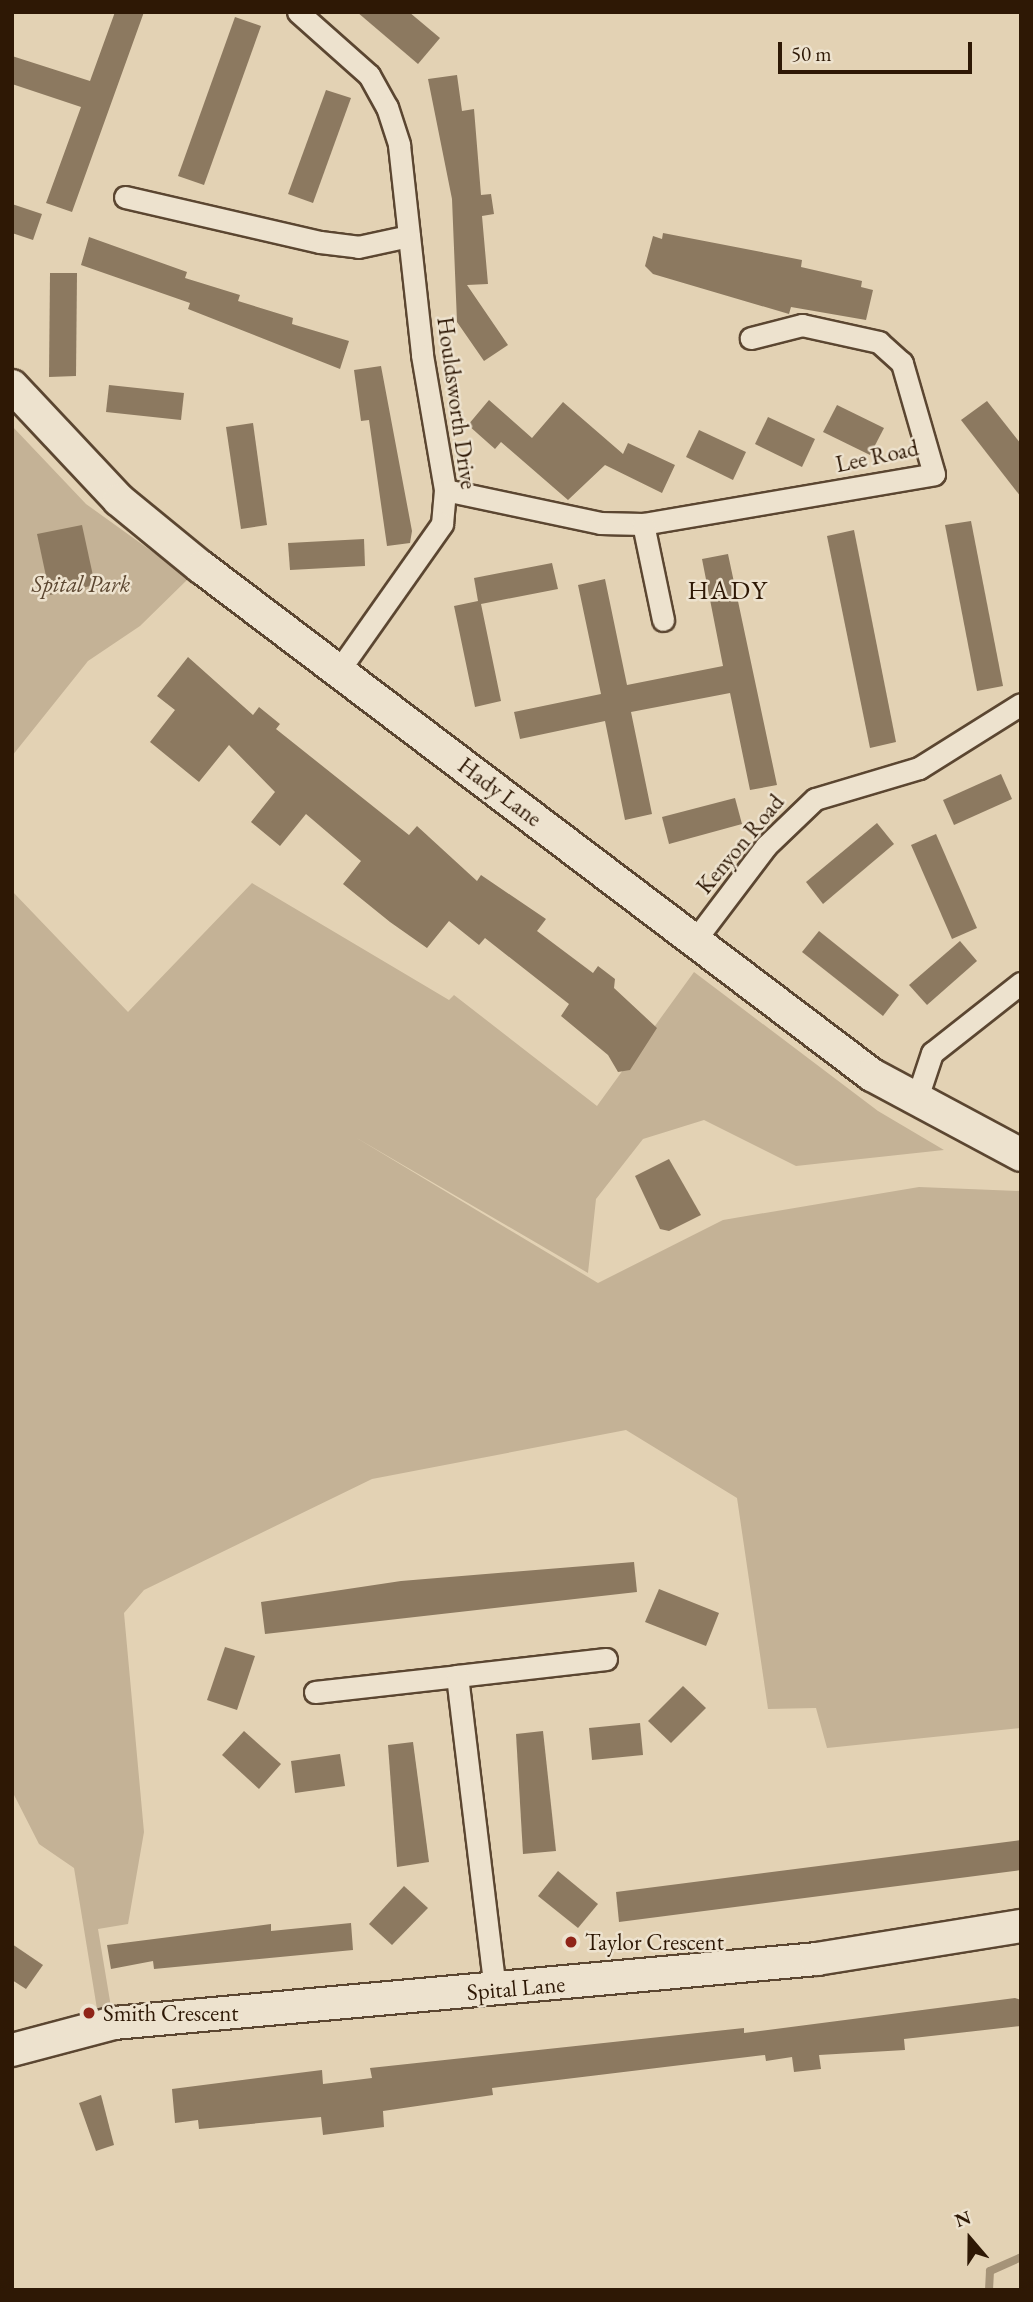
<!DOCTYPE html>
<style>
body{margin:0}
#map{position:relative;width:1033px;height:2302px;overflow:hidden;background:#e3d2b4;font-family:"EB Garamond",serif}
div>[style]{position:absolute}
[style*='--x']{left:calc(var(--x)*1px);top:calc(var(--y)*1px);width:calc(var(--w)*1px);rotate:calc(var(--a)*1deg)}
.green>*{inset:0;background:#c4b296}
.stream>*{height:8px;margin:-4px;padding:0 4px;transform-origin:4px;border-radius:4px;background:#a59378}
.building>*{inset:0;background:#8c7960}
.roads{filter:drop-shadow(2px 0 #5b4631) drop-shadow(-2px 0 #5b4631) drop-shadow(0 2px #5b4631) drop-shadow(0 -2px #5b4631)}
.street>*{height:21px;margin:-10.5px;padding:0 10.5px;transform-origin:10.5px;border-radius:10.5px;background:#ede2ce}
.secondary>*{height:32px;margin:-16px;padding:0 16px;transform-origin:16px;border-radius:16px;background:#ede2ce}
.dots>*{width:19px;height:19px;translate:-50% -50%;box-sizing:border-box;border:4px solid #ede2ce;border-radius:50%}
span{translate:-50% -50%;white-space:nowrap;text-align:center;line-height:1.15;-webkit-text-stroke:5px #ede2ce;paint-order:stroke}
.street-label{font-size:23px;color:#2e1805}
.park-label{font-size:23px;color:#5b4630;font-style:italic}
.poi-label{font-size:23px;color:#2e1805}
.left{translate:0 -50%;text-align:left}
.quarter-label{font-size:26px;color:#2e1805;letter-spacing:2px}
.frame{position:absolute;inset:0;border:14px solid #2e1805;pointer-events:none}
.north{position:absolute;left:935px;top:2204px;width:70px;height:70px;-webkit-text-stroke:5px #ede2ce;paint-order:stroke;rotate:340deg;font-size:19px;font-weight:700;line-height:28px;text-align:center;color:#2e1805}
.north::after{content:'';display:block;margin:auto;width:24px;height:32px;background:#2e1805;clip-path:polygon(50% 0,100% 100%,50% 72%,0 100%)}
.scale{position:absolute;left:778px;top:42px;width:194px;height:32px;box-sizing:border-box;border:4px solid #2e1805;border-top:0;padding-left:9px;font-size:21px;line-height:24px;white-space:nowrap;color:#2e1805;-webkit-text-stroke:5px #ede2ce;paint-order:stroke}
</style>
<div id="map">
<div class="green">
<i style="clip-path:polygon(12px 426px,86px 504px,189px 578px,140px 626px,88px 661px,12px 756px)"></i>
<i style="clip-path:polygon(252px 883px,449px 1000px,454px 995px,597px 1106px,694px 972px,878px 1111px,944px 1150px,796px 1166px,704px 1120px,643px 1139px,596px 1199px,588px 1273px,355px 1137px,598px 1283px,723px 1220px,919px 1187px,1021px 1191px,1021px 1728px,827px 1748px,816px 1708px,768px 1709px,737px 1498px,626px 1430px,372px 1479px,144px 1590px,124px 1613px,144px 1832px,128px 1924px,98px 1929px,111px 2007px,97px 2009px,74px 1868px,39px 1844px,12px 1791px,12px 891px,128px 1012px)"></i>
</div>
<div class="stream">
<i style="--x:989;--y:2290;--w:19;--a:-87"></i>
<i style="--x:990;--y:2271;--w:34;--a:-24"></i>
</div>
<div class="building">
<i style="clip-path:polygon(115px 12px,144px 12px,72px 212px,46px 203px,81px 107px,12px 84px,12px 56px,90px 81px)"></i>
<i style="clip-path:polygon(357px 12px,409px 12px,440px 38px,418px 64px)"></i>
<i style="clip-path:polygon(235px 17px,261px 26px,204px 185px,178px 176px)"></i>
<i style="clip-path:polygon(457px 75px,462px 111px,474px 109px,481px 195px,491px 194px,494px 214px,482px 216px,488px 284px,467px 285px,508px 345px,484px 361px,457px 322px,452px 199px,428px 79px)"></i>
<i style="clip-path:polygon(326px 90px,351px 98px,313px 203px,288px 194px)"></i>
<i style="clip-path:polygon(12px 204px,42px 214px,33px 240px,12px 233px)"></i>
<i style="clip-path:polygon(663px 233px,802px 260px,801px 267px,862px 281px,861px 287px,873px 290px,866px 320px,791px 307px,789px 314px,653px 274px,645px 266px,653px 236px,662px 239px)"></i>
<i style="clip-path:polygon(89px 237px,187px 272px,185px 278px,240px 295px,238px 301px,293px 318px,292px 324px,349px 341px,340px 369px,188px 309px,190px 303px,81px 265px)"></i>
<i style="clip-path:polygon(50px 273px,77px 273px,76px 376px,49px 377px)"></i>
<i style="clip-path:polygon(381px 366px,412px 531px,410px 543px,387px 546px,369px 420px,361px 421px,354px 370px)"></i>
<i style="clip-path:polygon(109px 385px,184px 393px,181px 420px,106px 412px)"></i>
<i style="clip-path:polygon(489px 400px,532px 438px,563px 402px,623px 454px,628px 443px,675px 465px,662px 493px,605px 465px,568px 500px,501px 442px,495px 449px,468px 425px)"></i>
<i style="clip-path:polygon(987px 401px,1021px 444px,1021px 497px,961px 420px)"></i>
<i style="clip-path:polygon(837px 405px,884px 428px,870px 455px,823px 432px)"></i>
<i style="clip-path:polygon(768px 417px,815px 439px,802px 467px,755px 444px)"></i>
<i style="clip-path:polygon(253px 423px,267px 525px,241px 529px,226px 427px)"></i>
<i style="clip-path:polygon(699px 430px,746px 452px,733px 480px,686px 457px)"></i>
<i style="clip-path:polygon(971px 521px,1003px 686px,977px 691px,945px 525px)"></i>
<i style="clip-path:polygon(82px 525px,95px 585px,50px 595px,37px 534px)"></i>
<i style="clip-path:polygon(854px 530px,896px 742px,870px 748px,827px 536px)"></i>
<i style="clip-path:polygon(364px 539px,365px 566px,290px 570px,288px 543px)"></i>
<i style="clip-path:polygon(728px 554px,777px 785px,750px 790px,730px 693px,631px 712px,652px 814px,625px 820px,605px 721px,520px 739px,514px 712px,601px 694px,578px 585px,605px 579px,627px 685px,723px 666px,702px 559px)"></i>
<i style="clip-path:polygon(552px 563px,558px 589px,481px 604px,501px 701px,475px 707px,454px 606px,478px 601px,474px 578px)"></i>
<i style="clip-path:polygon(188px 657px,253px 715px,259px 707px,280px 724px,276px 729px,409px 835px,417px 826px,477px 881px,481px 875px,546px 919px,537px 931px,593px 973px,598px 966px,615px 979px,614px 988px,657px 1028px,630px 1070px,618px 1072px,608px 1055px,561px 1016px,569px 1004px,485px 938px,479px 945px,449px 921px,427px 948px,390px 922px,343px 884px,361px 861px,306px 814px,280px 846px,251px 822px,275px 792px,229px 745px,199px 782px,150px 742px,175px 710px,157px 696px)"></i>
<i style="clip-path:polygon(1001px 774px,1012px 799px,954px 825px,943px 800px)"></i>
<i style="clip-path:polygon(735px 798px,742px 824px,669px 844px,662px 817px)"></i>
<i style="clip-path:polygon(877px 823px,894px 844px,823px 904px,806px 882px)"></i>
<i style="clip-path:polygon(936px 834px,977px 928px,952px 939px,911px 845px)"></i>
<i style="clip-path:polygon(819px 931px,899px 995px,883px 1016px,802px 952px)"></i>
<i style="clip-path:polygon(960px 941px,977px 961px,927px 1005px,909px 985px)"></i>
<i style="clip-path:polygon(669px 1159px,701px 1215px,669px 1231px,660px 1229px,635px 1176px)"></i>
<i style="clip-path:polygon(634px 1562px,637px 1592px,265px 1634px,261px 1602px,401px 1581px)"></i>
<i style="clip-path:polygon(659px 1589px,719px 1613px,706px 1646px,645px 1622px)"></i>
<i style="clip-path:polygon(225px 1647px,255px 1656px,237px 1710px,207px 1700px)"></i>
<i style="clip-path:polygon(683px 1686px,706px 1708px,671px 1743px,648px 1721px)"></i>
<i style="clip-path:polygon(640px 1723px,643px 1755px,592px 1760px,589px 1728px)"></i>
<i style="clip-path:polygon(244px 1731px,281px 1764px,259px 1789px,222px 1755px)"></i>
<i style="clip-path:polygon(543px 1731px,556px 1851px,523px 1854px,516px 1734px)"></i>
<i style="clip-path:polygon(413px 1742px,429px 1862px,397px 1867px,388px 1745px)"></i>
<i style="clip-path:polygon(340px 1754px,345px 1786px,295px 1793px,291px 1761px)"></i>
<i style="clip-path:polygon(1021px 1840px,1021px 1870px,619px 1922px,616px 1892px)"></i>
<i style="clip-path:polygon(558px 1871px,598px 1904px,578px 1928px,538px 1896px)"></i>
<i style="clip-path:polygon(404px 1886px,428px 1908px,392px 1945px,369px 1924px)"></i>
<i style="clip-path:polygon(351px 1923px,353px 1950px,154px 1969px,153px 1961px,111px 1969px,107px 1945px,271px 1924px,271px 1931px)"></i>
<i style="clip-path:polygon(12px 1944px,43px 1965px,26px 1989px,12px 1980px)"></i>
<i style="clip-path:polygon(1015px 1998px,1021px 2000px,1021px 2026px,904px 2039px,905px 2050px,819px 2055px,821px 2069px,794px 2072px,792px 2057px,766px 2061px,765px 2055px,492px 2088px,493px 2095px,383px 2111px,384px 2127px,323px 2135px,321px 2117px,199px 2129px,198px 2120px,175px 2123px,172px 2089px,322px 2070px,323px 2084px,372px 2078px,370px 2068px,744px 2028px,744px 2033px)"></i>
<i style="clip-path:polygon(101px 2095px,114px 2145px,96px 2151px,79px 2103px)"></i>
</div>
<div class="roads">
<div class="street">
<i style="--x:298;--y:12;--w:95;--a:41.6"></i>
<i style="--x:369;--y:75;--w:37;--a:61"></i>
<i style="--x:387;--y:107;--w:40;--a:72"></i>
<i style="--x:399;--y:145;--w:211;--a:83.7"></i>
<i style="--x:422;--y:355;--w:137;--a:80.3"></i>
<i style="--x:445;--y:490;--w:34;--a:95"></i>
<i style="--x:442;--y:524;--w:179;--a:125.2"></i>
<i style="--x:125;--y:197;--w:200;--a:13"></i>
<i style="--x:320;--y:242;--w:38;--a:7"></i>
<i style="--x:358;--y:247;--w:52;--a:-12.2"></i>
<i style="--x:445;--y:490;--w:158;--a:12"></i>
<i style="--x:600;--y:523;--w:43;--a:1.3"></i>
<i style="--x:643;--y:524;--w:295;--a:-9.7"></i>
<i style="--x:934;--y:474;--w:116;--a:-106.1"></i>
<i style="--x:902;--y:363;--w:31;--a:-138"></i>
<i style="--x:879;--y:342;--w:79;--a:-167.6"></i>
<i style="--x:802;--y:325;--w:53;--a:165.7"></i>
<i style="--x:643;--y:524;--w:98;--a:78.2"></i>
<i style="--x:695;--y:940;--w:118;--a:-52.9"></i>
<i style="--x:766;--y:846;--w:68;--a:-43.8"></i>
<i style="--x:815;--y:799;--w:109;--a:-16.6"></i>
<i style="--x:919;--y:768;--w:120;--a:-32.1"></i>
<i style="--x:916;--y:1101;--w:51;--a:-71.6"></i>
<i style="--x:932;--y:1053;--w:113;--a:-38.2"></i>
<i style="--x:457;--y:1676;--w:150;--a:-6.5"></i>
<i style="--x:315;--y:1692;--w:143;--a:-6.4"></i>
<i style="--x:457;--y:1676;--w:316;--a:83.1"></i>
</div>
<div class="secondary">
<i style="--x:12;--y:386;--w:156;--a:46.8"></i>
<i style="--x:119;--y:500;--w:106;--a:39.3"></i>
<i style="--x:201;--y:567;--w:842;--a:37.13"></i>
<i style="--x:872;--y:1075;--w:169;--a:28.2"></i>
<i style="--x:12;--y:2050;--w:106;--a:-14.8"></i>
<i style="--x:114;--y:2023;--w:706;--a:-5.2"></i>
<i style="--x:817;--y:1959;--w:207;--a:-9.2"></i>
</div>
</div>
<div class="dots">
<i style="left:571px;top:1942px;background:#8f2418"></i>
<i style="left:89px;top:2013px;background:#8f2418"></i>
</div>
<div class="street-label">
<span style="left:457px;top:403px;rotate:82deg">Houldsworth Drive</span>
<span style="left:877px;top:456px;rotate:-12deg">Lee Road</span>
<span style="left:500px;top:792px;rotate:37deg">Hady Lane</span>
<span style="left:740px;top:844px;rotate:-50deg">Kenyon Road</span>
<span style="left:516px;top:1988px;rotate:-5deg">Spital Lane</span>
</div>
<div class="park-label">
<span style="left:81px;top:584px">Spital Park</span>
</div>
<div class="poi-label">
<span class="left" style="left:585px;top:1942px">Taylor Crescent</span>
<span class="left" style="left:103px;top:2013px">Smith Crescent</span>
</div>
<div class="quarter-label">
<span style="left:728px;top:591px">HADY</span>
</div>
<div class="frame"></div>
<div class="north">N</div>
<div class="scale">50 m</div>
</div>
